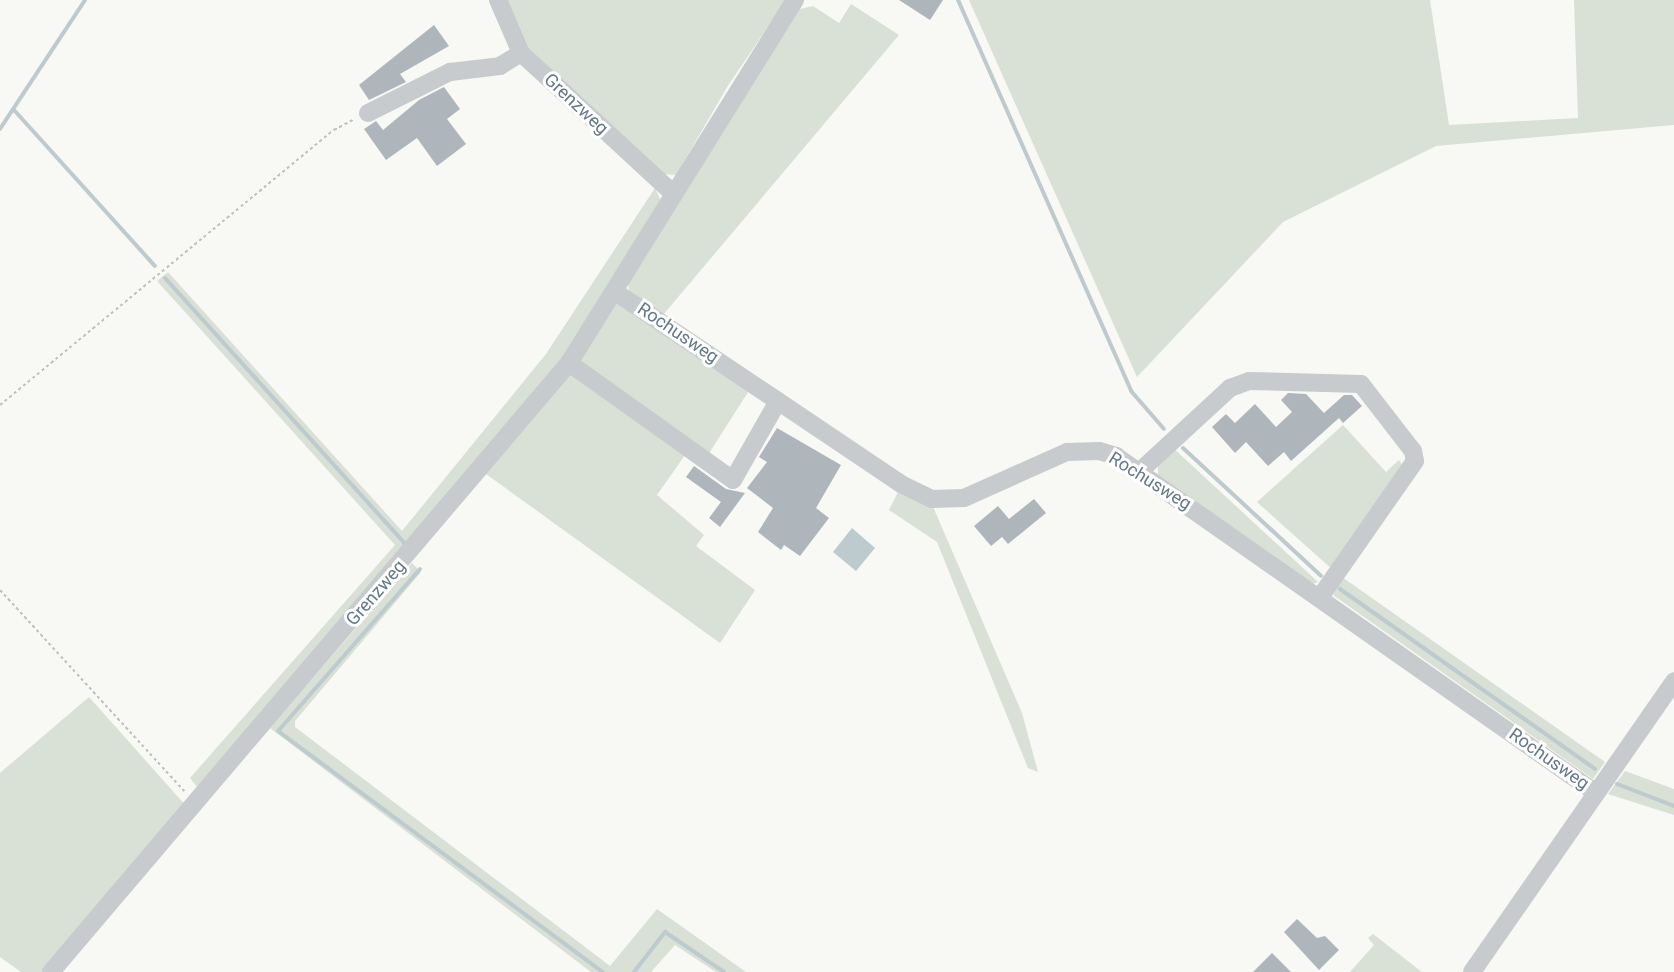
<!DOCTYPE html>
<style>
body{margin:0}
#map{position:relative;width:1674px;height:972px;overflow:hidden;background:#f8f8f4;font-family:Roboto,sans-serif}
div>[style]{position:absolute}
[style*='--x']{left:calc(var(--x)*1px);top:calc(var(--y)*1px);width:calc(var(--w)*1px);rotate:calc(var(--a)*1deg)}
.green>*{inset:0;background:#d9e0d5}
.water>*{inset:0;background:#bdcace}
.stream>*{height:4px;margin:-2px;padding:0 2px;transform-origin:2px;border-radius:2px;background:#bdcace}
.building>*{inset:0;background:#aeb6bc}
.path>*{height:2px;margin-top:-1px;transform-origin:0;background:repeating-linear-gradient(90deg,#bec1c3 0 3px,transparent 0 6px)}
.minor>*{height:18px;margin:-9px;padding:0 9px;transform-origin:9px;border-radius:9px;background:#c7cbce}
span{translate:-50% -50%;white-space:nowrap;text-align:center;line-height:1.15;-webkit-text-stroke:6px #fff;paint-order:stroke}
.street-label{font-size:18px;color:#657987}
</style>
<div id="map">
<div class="green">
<i style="clip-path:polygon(507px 0,786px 0,729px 84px,676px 175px,661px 174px,529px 48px)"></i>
<i style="clip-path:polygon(969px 0,1430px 0,1449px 125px,1578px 118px,1574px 0,1674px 0,1674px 125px,1436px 146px,1283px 222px,1137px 377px)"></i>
<i style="clip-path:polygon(851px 4px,899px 35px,663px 315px,629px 290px,626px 278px,800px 9px,813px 6px,839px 23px)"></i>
<i style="clip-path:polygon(655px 188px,662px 203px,564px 361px,200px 791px,190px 778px,395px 545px,157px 281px,168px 272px,402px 531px,546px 354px)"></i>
<i style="clip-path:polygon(620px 298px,750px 389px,706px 458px,574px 362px)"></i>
<i style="clip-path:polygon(569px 371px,685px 455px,657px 495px,704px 535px,696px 546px,755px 590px,720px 643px,486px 474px)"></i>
<i style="clip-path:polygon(1343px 425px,1386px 472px,1399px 460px,1406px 471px,1333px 570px,1257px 502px)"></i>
<i style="clip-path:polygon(1172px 447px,1318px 582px,1313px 584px,1158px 475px,1158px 465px)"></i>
<i style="clip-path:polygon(900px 488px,931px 502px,1022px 713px,1038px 772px,1028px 768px,937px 542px,889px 510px)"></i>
<i style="clip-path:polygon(412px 563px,421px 572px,295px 721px,295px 727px,610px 966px,657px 909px,746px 972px,716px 972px,675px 945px,651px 972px,591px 972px,270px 728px)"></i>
<i style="clip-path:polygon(1342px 577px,1605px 762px,1593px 779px,1333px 595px)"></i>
<i style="clip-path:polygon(89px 697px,187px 807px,46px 972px,21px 972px,0 957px,0 773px)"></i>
<i style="clip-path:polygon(1625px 771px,1674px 789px,1674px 815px,1608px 794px)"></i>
<i style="clip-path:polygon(1373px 934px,1422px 972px,1350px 972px,1374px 945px,1368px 938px)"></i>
</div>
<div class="water">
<i style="clip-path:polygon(852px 528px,875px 548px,856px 571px,833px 552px)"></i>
</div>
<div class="stream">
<i style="--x:958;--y:0;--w:428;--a:66.1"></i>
<i style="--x:1131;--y:391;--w:50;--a:49"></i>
<i style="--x:14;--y:110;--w:210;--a:47.9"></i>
<i style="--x:0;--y:129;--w:154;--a:-56.6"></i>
<i style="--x:165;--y:278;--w:358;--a:47.9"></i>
<i style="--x:1183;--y:448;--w:188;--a:42.8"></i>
<i style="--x:420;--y:569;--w:215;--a:131.2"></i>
<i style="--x:278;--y:731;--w:405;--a:36.6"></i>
<i style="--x:1340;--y:589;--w:312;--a:35.2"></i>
<i style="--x:1617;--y:784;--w:61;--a:21.1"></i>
<i style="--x:634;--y:972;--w:51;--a:-52.2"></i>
<i style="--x:665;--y:932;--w:71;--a:34.1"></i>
</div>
<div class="building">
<i style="clip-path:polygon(899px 0,943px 0,930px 20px)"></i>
<i style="clip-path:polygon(434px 25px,449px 46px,400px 74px,406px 82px,369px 100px,359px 85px)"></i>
<i style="clip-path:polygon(444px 87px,460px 109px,447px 119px,466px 144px,437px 166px,417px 138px,386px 160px,364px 129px,376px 121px,383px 130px,419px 100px)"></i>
<i style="clip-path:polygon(1288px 393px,1306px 394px,1324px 413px,1344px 395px,1352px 395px,1362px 406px,1343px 423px,1339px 418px,1291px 461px,1284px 452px,1268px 466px,1246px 442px,1235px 453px,1212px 427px,1226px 414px,1235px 423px,1255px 404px,1276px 427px,1292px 412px,1281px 400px)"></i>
<i style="clip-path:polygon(777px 428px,841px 465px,816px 508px,829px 518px,800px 556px,784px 545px,781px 550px,758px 532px,773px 508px,747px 488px,767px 462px,759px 457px)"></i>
<i style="clip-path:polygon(694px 466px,726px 489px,745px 493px,720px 527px,709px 518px,721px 502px,686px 477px)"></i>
<i style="clip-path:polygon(1034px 499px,1046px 513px,1008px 544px,1002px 537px,991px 546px,974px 526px,998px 506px,1009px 519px)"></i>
<i style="clip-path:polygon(1297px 919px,1317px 938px,1325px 936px,1339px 950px,1319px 970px,1284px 932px)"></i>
<i style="clip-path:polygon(1272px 953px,1291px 972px,1253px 972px)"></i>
</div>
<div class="path">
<i style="--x:0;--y:405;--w:433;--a:-39.5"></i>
<i style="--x:334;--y:130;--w:24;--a:-28"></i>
<i style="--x:0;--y:590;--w:274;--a:47.5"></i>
</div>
<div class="minor">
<i style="--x:498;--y:0;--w:58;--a:66.5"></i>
<i style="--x:521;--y:53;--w:208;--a:42.7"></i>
<i style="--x:368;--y:113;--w:92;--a:-26.6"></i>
<i style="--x:450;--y:72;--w:50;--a:-6.8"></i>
<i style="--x:500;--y:66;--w:25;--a:-32"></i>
<i style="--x:614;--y:291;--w:346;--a:33.9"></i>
<i style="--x:901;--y:484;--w:34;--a:26"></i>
<i style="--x:932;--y:499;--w:32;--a:-2"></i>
<i style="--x:964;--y:498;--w:113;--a:-24.1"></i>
<i style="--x:1067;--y:452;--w:32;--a:-2"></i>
<i style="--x:1099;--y:451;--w:18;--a:16"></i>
<i style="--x:1116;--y:456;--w:586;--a:35.07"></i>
<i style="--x:569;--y:363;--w:201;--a:35.5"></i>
<i style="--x:733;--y:480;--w:91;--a:-60.3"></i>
<i style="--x:1140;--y:471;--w:122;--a:-42.7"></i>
<i style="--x:1230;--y:388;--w:20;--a:-20"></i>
<i style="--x:1249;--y:381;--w:112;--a:1.5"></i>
<i style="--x:1361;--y:384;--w:85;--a:52.2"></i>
<i style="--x:1413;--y:451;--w:10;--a:79"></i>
<i style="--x:1415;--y:461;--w:166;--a:124.9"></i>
<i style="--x:51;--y:972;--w:800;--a:-49.62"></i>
<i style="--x:569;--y:363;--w:428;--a:-58.1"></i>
<i style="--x:1472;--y:972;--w:354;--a:-55.2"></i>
</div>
<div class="street-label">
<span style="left:576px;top:104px;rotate:43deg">Grenzweg</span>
<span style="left:678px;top:333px;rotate:34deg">Rochusweg</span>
<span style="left:1150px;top:481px;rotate:32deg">Rochusweg</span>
<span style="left:376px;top:593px;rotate:-49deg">Grenzweg</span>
<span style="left:1549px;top:759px;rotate:35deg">Rochusweg</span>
</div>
</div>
